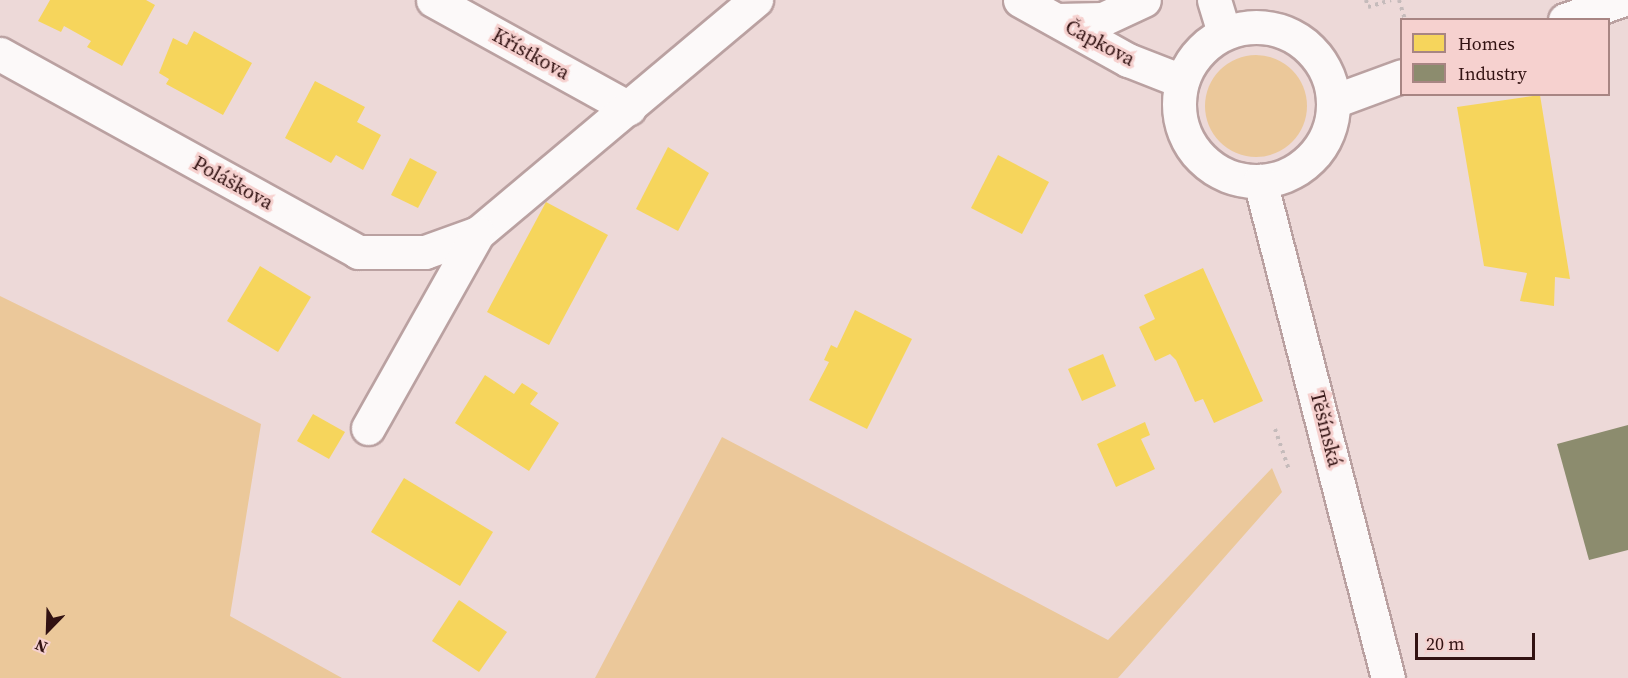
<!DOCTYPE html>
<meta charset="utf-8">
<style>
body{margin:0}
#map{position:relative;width:1628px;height:678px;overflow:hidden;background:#edd9d8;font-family:"Source Serif 4",serif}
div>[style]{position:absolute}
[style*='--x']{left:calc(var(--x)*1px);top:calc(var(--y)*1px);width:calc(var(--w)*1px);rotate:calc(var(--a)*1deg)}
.green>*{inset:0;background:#ebc89a}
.round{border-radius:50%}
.homes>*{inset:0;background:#f6d55c}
.industry>*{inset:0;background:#8c8c6e}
.path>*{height:4px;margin-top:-2px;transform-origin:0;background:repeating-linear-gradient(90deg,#c5bbbb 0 3px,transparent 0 7.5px)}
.roads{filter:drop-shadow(2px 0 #baa1a1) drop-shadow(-2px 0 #baa1a1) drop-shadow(0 2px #baa1a1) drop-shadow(0 -2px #baa1a1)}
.street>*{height:33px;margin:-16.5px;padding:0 16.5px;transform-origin:16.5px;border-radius:16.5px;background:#fcf9f9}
.secondary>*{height:33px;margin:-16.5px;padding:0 16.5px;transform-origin:16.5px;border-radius:16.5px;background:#fcf9f9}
.secondary>.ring{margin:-16.5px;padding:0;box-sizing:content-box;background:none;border:33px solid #fcf9f9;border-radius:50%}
span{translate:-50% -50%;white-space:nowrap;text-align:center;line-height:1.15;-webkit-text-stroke:6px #f6d1cf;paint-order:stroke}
.street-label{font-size:20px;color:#321212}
.legend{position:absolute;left:1400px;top:18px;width:210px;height:78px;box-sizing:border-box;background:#f6d1cf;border:2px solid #a88583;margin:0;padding:8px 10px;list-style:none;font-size:18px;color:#321212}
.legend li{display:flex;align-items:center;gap:12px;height:30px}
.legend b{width:30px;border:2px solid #a88583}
.north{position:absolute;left:18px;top:600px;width:60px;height:60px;-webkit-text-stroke:4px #f6d1cf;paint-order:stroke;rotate:203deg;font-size:16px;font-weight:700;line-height:24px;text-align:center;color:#321212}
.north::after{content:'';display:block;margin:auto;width:21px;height:27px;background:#321212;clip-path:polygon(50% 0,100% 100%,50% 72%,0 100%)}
.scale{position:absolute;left:1415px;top:633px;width:120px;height:27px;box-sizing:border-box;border:3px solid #321212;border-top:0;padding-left:8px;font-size:18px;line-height:21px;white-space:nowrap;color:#321212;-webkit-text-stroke:4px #f6d1cf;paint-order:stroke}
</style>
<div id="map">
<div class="green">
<i class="round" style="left:1205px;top:55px;width:102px;height:102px"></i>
<i style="clip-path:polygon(0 296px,261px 424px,230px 616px,342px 678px,0 678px)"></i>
<i style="clip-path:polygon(722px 437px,1108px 640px,1272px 468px,1282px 492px,1118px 678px,595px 678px)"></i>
</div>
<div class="homes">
<i style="clip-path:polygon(50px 0,146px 0,155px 5px,122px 66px,87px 47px,91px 41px,64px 26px,61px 32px,38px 21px)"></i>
<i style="clip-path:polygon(194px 31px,252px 63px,223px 115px,166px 84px,169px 79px,159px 73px,173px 38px,187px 45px)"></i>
<i style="clip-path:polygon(315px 81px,365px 107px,357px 122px,381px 135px,363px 170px,336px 155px,331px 163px,285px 138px)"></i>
<i style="clip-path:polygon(1540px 95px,1570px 279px,1555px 277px,1554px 306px,1520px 301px,1527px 273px,1484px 266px,1457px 107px)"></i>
<i style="clip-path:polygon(668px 147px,709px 173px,678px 231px,636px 209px)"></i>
<i style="clip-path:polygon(998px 155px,1049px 182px,1022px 234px,971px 208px)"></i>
<i style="clip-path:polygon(410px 158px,437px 172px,418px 208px,391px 195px)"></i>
<i style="clip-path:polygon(546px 202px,608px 235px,549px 345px,487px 312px)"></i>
<i style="clip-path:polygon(260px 266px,311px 297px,278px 352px,227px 321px)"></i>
<i style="clip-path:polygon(1203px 268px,1263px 401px,1214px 423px,1203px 399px,1195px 402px,1176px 360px,1170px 354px,1155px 361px,1139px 327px,1155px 319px,1144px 295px)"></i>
<i style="clip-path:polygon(855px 310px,912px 339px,867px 429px,809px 400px,829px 362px,824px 360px,831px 345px,837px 348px)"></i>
<i style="clip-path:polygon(1103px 354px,1116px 386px,1082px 401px,1068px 369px)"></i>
<i style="clip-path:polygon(485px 375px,514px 394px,522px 383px,538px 393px,530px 404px,559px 423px,529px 471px,455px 423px)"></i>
<i style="clip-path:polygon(313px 414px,345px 432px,329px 459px,297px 441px)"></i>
<i style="clip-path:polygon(1145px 422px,1150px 435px,1141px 439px,1155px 469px,1116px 487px,1097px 444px)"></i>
<i style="clip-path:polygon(404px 478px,493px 532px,460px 586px,371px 532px)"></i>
<i style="clip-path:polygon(459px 600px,507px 632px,479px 672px,432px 641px)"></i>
</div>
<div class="industry">
<i style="clip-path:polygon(1628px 425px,1628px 550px,1589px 560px,1557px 444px)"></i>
</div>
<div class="path">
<i style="--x:1366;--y:0;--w:7;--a:74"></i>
<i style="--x:1368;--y:7;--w:24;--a:-17"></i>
<i style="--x:1399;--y:0;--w:21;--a:73"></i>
<i style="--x:1275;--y:429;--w:43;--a:71.1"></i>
</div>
<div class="roads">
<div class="street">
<i style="--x:433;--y:0;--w:224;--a:28.9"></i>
<i style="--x:0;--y:54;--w:409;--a:28.9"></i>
<i style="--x:358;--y:252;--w:67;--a:0"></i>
<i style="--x:425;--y:252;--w:56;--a:-19.7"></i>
<i style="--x:478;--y:233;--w:363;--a:-40"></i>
<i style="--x:368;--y:428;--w:224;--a:-60.6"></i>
</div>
<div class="secondary">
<i style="--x:1020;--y:0;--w:124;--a:29.1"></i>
<i style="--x:1128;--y:60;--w:58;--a:21.3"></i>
<i style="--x:1214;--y:0;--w:34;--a:73"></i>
<i style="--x:1058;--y:20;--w:45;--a:-1.3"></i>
<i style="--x:1103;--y:19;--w:45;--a:-24.9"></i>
<i style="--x:1565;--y:20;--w:59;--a:-19.7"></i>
<i class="ring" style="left:1179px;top:27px;width:121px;height:121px"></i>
<i style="--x:1334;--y:101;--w:72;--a:-20.2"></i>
<i style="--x:1260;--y:181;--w:513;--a:75.56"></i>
</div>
</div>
<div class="street-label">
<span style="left:1100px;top:43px;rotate:28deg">Čapkova</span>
<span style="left:531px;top:54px;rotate:29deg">Křístkova</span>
<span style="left:233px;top:183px;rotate:29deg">Poláškova</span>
<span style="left:1326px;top:429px;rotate:76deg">Těšínská</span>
</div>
<ul class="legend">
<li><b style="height:16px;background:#f6d55c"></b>Homes</li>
<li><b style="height:16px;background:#8c8c6e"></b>Industry</li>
</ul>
<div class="north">N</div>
<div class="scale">20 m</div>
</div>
